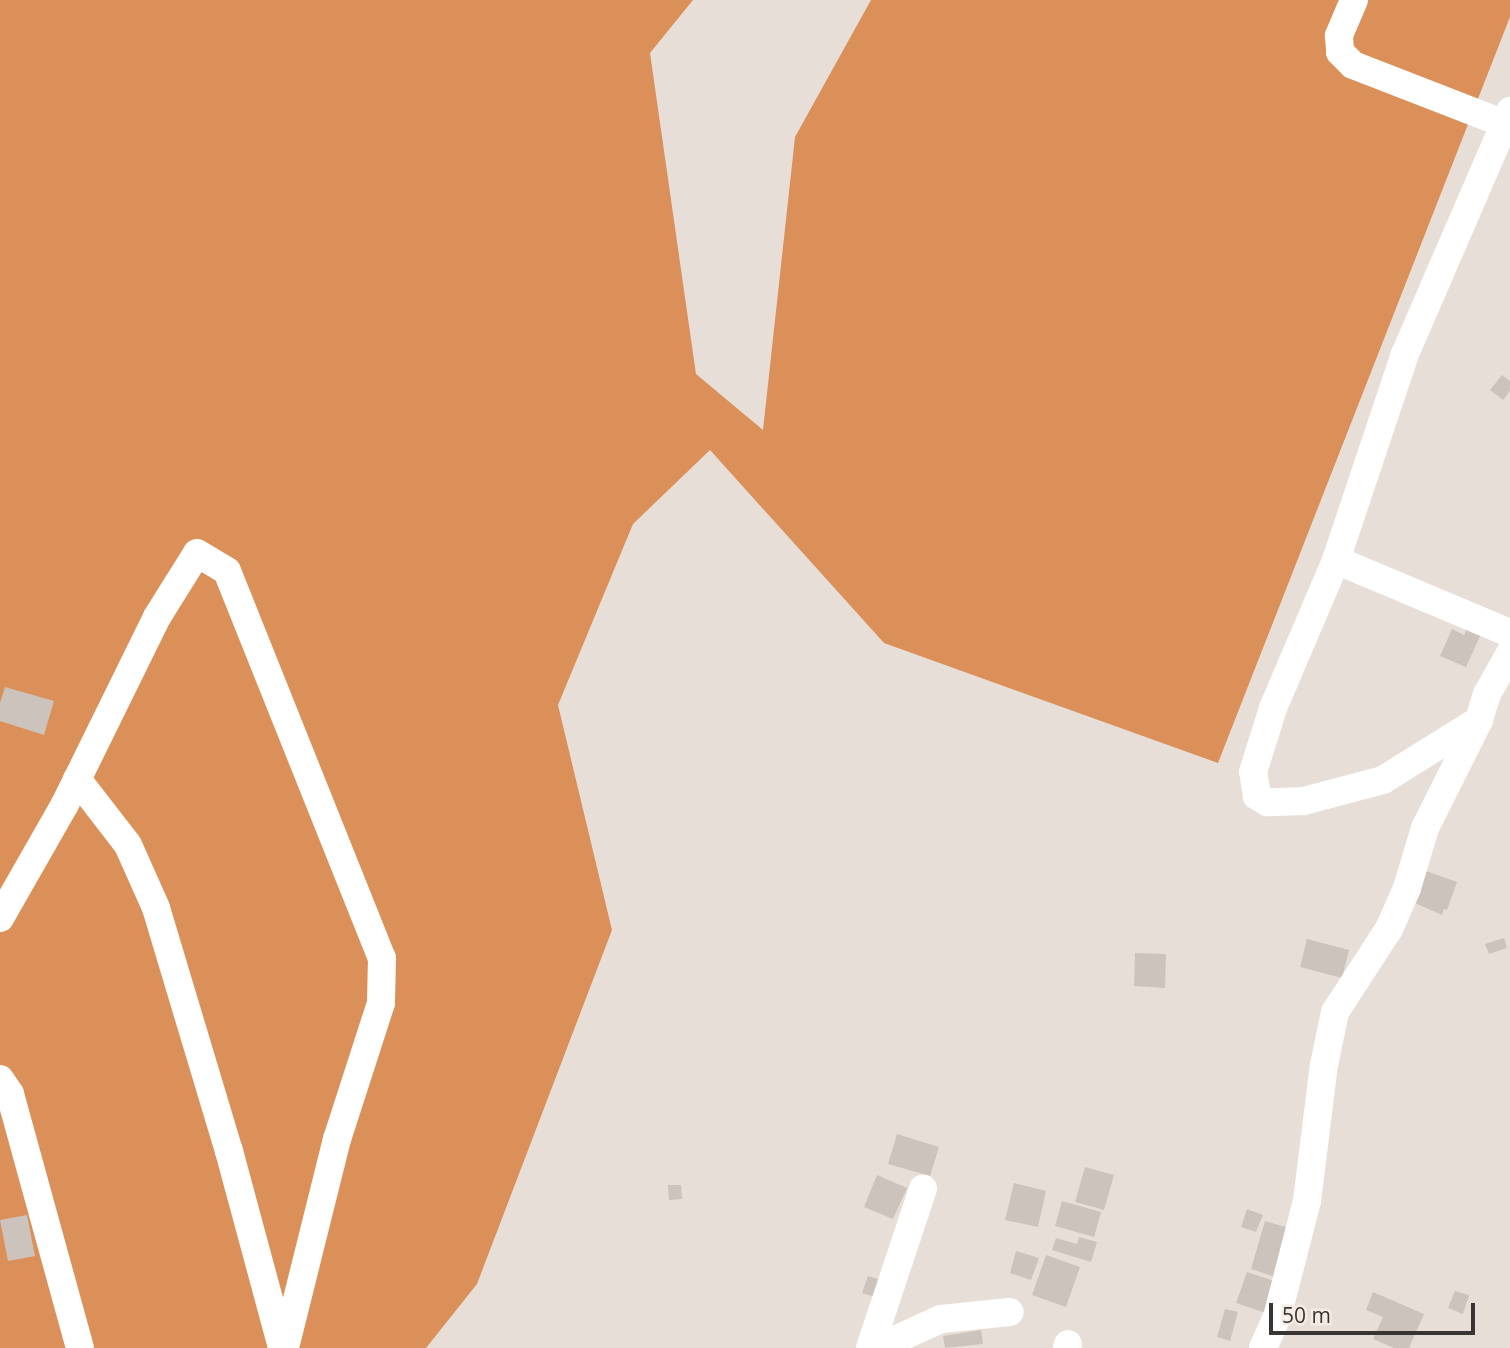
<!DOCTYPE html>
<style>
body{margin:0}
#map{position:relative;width:1510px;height:1348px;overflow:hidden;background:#e8ded8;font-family:"Open Sans",sans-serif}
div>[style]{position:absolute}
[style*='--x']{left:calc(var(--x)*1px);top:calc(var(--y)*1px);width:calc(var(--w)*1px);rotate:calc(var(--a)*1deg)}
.forest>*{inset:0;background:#db905a}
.building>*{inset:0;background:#ccc3bd}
.minor>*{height:28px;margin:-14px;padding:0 14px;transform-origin:14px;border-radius:14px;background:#fff}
span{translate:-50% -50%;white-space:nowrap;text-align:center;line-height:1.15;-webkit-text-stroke:5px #f5ece5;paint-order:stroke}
.scale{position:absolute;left:1269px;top:1303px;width:206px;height:32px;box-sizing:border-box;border:4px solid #383532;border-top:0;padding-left:9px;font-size:21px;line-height:24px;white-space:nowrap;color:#383532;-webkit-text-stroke:5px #f5ece5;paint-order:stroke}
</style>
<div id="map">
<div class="forest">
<i style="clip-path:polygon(0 0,693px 0,650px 53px,696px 374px,763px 430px,795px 137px,871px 0,1510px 0,1510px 17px,1218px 763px,884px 643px,710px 450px,633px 524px,558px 705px,612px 930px,477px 1284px,426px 1348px,0 1348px)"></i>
</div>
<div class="building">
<i style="clip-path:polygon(1502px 375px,1510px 381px,1510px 391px,1503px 400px,1490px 390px)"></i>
<i style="clip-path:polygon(1467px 628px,1481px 634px,1466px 667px,1440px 656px,1452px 629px,1464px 635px)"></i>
<i style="clip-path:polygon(5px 687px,54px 701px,44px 735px,0 721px,0 703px)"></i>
<i style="clip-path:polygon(1426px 871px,1457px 882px,1447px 910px,1444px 909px,1442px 915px,1415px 903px)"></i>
<i style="clip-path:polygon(1504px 938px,1507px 948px,1489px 954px,1485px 944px)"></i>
<i style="clip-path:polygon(1307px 939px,1349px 950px,1342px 978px,1300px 967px)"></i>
<i style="clip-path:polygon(1135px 953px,1166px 954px,1165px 988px,1134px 986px)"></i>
<i style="clip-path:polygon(897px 1134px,939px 1147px,930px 1176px,888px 1164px)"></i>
<i style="clip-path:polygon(1085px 1167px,1114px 1175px,1104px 1210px,1075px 1202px)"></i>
<i style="clip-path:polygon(877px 1175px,907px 1188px,893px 1219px,864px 1207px)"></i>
<i style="clip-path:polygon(1014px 1183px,1046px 1191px,1038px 1227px,1005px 1220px)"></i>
<i style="clip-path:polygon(668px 1185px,681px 1185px,682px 1199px,669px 1200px)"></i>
<i style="clip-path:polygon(1062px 1201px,1101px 1212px,1094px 1237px,1055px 1226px)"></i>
<i style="clip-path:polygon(1247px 1209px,1263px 1215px,1256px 1232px,1241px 1227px)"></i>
<i style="clip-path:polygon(27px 1215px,35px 1256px,8px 1261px,0 1220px)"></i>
<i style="clip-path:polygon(1265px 1221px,1293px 1229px,1278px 1278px,1251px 1269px)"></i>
<i style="clip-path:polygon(1079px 1237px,1097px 1242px,1091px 1262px,1052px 1250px,1056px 1238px,1077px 1244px)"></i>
<i style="clip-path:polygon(1016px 1251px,1039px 1258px,1031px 1280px,1010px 1273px)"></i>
<i style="clip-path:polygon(1046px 1255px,1080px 1267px,1066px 1307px,1032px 1295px)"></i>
<i style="clip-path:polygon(1247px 1272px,1277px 1282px,1266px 1313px,1236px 1303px)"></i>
<i style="clip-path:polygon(868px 1276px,884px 1281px,879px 1298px,862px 1293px)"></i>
<i style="clip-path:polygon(1455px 1291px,1469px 1295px,1463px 1314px,1448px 1308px)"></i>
<i style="clip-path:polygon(1373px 1292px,1424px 1314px,1409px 1348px,1394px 1348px,1373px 1339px,1383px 1317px,1366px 1310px)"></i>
<i style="clip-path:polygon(1225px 1309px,1238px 1312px,1230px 1341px,1217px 1337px)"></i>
<i style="clip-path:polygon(981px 1330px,983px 1344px,945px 1348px,943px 1336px)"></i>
</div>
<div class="minor">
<i style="--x:1354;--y:0;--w:39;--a:113"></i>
<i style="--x:1339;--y:36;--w:16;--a:86"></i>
<i style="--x:1340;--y:52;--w:18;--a:45"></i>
<i style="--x:1353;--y:65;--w:168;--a:21.2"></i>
<i style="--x:1336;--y:560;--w:189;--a:22.8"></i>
<i style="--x:1479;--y:720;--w:113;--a:148"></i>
<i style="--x:1383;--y:780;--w:82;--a:165.1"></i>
<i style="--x:1304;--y:801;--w:37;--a:178"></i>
<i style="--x:1267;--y:802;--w:12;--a:-149"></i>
<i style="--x:1257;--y:796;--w:24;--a:-99"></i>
<i style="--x:1253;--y:772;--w:67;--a:-72.6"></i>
<i style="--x:1273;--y:708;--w:161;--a:-66.9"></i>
<i style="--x:1336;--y:560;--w:217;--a:-71.5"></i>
<i style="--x:1405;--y:354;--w:265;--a:-66.6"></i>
<i style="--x:77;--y:779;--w:83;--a:52.3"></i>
<i style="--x:128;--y:845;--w:69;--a:66"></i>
<i style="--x:156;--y:908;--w:254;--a:73.3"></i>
<i style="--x:229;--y:1151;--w:204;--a:74.9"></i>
<i style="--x:0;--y:918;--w:131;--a:-60.3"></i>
<i style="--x:65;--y:804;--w:208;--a:-63.8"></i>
<i style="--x:157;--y:617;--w:75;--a:-58"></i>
<i style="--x:197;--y:553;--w:35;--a:31"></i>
<i style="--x:227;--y:571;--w:417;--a:68.2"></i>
<i style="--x:382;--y:958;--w:45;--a:91.3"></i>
<i style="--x:381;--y:1003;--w:143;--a:107.9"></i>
<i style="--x:337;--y:1139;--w:215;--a:104"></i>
<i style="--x:0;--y:1079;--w:18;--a:56"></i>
<i style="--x:10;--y:1094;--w:263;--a:74.6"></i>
<i style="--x:870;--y:1348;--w:168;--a:-71.6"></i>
<i style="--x:877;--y:1348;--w:70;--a:-24.4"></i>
<i style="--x:941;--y:1319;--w:69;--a:-5.8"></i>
<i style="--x:1067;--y:1348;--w:4;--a:-76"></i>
<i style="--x:1263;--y:1348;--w:34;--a:-66"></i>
<i style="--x:1277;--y:1317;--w:120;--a:-75.5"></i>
<i style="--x:1307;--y:1201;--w:137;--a:-82.9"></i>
<i style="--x:1324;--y:1065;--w:54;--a:-78.3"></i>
<i style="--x:1335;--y:1012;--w:99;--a:-57"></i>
<i style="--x:1389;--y:929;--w:45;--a:-66.3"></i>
<i style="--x:1407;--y:888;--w:63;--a:-73.3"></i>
<i style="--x:1425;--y:828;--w:121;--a:-63.4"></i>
<i style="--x:1479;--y:720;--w:27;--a:-73"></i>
<i style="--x:1487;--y:694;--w:47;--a:-60.7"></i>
</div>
<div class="scale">50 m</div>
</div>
